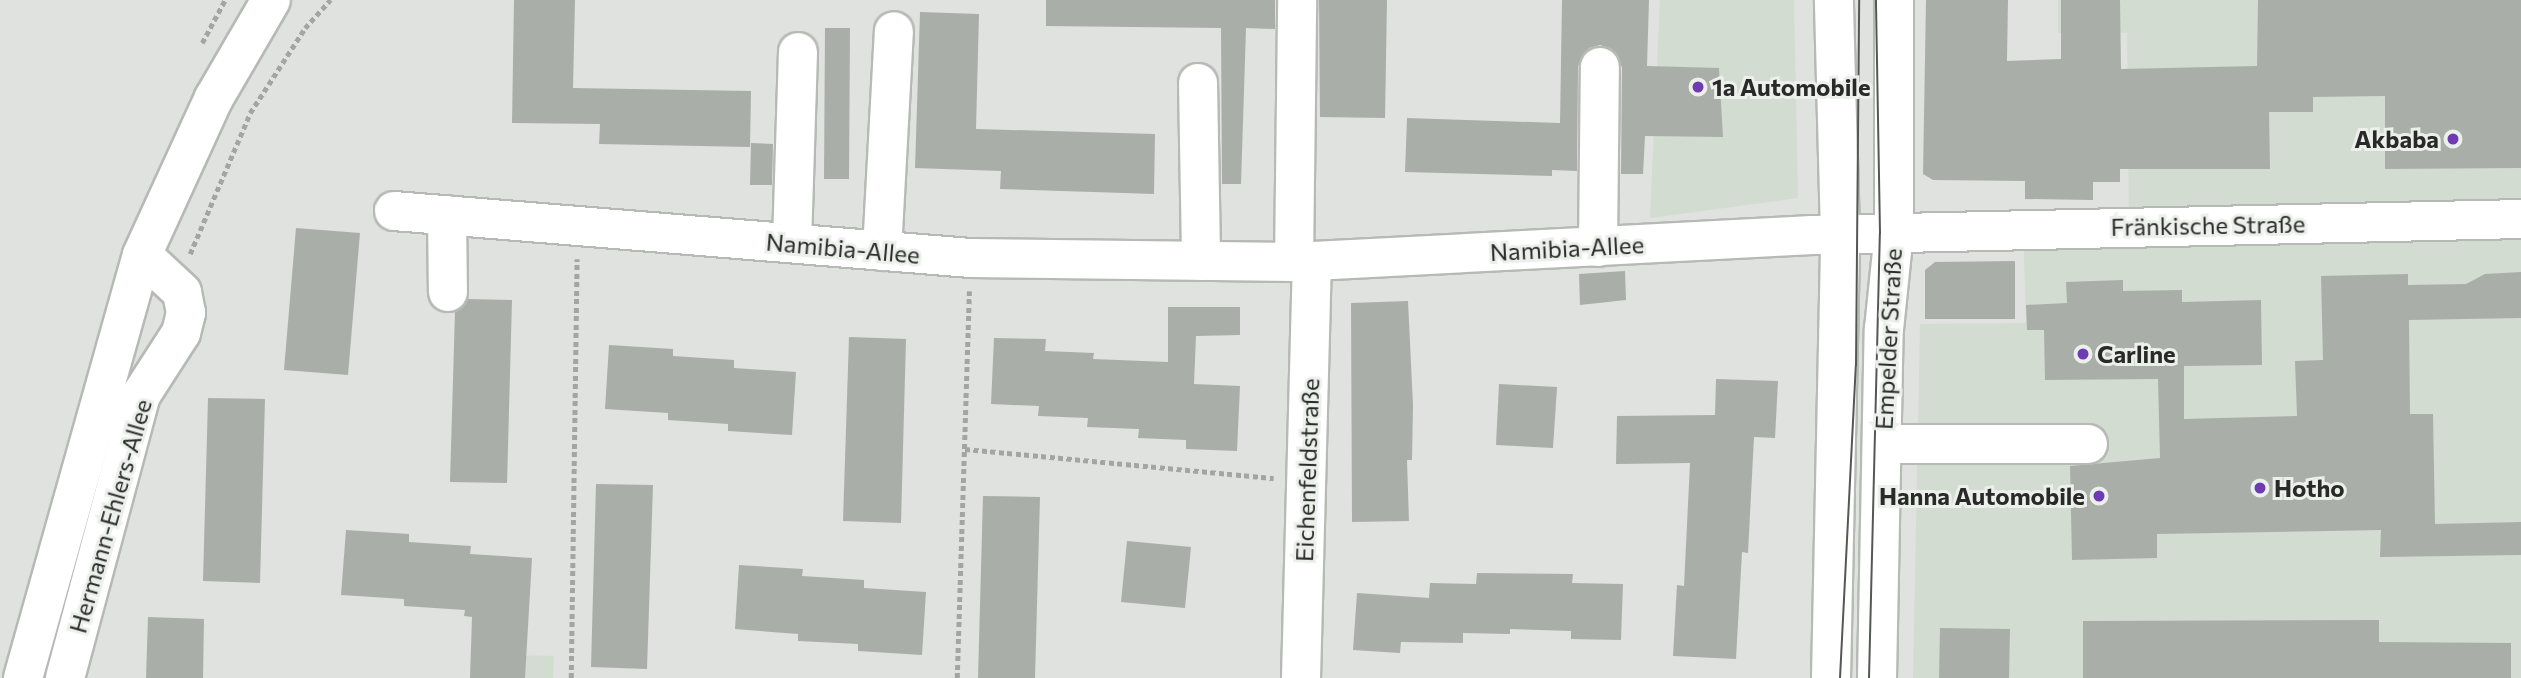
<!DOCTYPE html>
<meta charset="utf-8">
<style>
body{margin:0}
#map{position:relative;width:2521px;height:678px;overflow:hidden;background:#dfe2de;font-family:Commissioner,sans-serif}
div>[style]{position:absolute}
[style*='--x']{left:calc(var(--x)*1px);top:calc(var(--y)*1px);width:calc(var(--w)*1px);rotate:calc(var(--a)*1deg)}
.built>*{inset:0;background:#d3dcd1}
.building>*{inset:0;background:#aaaea9}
.path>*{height:4.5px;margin-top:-2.25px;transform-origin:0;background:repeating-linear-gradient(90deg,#a3a5a2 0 5px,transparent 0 8.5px)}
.roads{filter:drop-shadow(2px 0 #b6bab5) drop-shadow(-2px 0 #b6bab5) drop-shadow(0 2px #b6bab5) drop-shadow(0 -2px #b6bab5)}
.minor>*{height:38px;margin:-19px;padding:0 19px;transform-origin:19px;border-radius:19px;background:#fff}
.tram>*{height:2px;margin:-1px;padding:0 1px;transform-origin:1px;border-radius:1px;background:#555755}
.dots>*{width:19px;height:19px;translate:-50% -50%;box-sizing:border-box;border:4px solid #ecf0eb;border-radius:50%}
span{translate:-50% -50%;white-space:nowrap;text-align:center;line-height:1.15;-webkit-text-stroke:6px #ecf0eb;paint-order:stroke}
.poi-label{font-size:24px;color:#282928;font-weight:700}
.left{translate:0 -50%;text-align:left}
.right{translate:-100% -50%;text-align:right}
.street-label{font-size:24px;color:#282928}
</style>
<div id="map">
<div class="built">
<i style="clip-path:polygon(1660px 0,1794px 0,1798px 198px,1650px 218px)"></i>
<i style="clip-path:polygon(2058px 0,2521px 0,2521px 678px,1913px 678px,1920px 324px,2026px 323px,2023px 223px,2129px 220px,2127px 33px,2058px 33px)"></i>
<i style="clip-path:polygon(471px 654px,554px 656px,553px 678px,470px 678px)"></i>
</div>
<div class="building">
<i style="clip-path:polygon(514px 0,575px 0,573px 88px,751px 91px,750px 147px,599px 144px,600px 124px,512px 123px)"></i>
<i style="clip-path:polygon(1046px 0,1275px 0,1275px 29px,1246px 28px,1241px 184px,1222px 184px,1221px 28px,1046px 26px)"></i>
<i style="clip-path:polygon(1319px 0,1387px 0,1385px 118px,1320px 117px)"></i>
<i style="clip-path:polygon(1562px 0,1649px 0,1647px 66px,1719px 68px,1723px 137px,1645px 136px,1643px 174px,1621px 174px,1622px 67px,1612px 49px,1600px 45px,1589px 48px,1578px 66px,1577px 171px,1552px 170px,1552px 176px,1405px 172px,1407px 118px,1560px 123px)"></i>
<i style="clip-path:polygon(1926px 0,2008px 0,2007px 61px,2061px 59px,2061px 0,2120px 0,2121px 69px,2257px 66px,2258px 0,2521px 0,2521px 168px,2385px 169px,2385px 96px,2313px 97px,2313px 112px,2269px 112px,2270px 169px,2120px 169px,2120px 182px,2093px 182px,2093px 200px,2025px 199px,2025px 181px,1933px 180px,1923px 174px)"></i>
<i style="clip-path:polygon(920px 12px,979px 14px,976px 129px,1155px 134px,1154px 194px,1000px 189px,1001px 171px,915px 168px)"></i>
<i style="clip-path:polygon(825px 28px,850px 28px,849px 179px,824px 179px)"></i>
<i style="clip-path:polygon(751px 143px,773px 144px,772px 185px,750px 185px)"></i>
<i style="clip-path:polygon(296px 228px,360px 233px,348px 375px,284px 370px)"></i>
<i style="clip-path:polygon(2015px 261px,2015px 319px,1925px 319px,1925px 270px,1935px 262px)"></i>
<i style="clip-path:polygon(1625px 271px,1626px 300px,1580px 305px,1579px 274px)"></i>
<i style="clip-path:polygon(2521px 272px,2521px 318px,2409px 320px,2410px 414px,2433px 414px,2435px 524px,2521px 522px,2521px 555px,2380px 557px,2381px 530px,2157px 534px,2157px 558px,2072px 560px,2070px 466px,2160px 458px,2158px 379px,2045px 380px,2044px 330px,2027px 330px,2026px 305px,2067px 303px,2066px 282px,2123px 280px,2123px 291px,2182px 290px,2182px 302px,2261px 300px,2262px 365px,2184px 366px,2184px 419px,2297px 416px,2295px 361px,2323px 360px,2321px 276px,2408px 274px,2408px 285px,2466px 284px,2485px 274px)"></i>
<i style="clip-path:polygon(468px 299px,512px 300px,507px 483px,450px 482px,455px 312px)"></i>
<i style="clip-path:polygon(1408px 301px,1413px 405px,1412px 460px,1407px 460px,1409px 521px,1352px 522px,1351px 303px)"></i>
<i style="clip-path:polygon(1168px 307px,1240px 307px,1240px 335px,1196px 336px,1194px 384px,1240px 386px,1237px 451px,1186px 449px,1186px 440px,1138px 438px,1139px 429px,1087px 427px,1088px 418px,1038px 416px,1039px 406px,991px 404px,994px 338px,1046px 339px,1045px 351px,1094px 353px,1093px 359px,1168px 362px)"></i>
<i style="clip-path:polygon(849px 337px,906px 339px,901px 523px,843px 521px)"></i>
<i style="clip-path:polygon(609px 345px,673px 349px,673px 356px,734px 360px,734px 368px,796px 372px,792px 435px,728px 431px,728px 424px,668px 420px,668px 413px,605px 409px)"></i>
<i style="clip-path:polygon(1716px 379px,1778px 381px,1775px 438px,1754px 437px,1748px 553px,1742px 552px,1736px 659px,1673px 656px,1677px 585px,1684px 586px,1690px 463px,1616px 464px,1617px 416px,1715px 415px)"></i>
<i style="clip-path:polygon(1499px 384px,1557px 387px,1553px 448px,1496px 445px)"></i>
<i style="clip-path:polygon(208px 398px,265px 399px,260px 583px,203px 581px)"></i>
<i style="clip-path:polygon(596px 484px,653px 485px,647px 669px,591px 667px)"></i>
<i style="clip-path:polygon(983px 496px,1040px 497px,1035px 678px,978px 678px)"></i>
<i style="clip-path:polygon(346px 530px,409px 534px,409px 542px,471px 546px,470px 554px,532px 558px,525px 678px,470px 678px,472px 617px,464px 616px,465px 610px,404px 606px,404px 599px,341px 595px)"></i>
<i style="clip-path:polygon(1127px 541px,1191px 547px,1185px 608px,1121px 602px)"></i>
<i style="clip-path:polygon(739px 565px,803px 569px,802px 576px,864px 580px,864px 588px,926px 592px,922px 655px,858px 651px,858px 644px,798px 641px,798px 634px,735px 629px)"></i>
<i style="clip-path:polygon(1477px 573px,1573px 574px,1572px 583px,1623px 584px,1621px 640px,1571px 639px,1571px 631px,1510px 629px,1510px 634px,1463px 633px,1463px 643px,1401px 642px,1400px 653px,1353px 650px,1357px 593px,1429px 598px,1430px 583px,1476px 584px)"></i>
<i style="clip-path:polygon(148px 617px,204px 619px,203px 678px,146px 678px)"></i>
<i style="clip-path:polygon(2379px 620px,2379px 642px,2511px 643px,2511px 678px,2083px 678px,2083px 621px)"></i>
<i style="clip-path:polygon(1940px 628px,2010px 629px,2009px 678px,1939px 678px)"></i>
</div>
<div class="path">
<i style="--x:202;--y:43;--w:49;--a:-61.9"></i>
<i style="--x:190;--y:254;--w:153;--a:-66.9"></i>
<i style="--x:250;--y:113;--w:101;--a:-57.1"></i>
<i style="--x:305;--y:28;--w:38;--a:-48"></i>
<i style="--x:965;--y:449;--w:310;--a:5.4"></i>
<i style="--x:571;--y:678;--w:419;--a:-89.2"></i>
<i style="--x:957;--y:678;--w:387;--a:-88.2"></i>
</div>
<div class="roads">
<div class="minor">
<i style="--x:1198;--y:83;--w:178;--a:89"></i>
<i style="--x:394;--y:211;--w:579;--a:4.66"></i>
<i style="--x:971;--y:258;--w:323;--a:0.7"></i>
<i style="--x:1294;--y:262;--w:519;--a:-2.98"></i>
<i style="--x:1812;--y:235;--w:709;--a:-1.29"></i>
<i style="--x:447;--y:215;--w:77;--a:89.3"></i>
<i style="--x:792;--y:243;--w:191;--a:-88.2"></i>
<i style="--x:1598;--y:247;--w:180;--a:-89.4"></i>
<i style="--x:882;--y:251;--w:220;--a:-86.9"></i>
<i style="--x:1294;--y:262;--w:262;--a:-89.3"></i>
<i style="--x:1883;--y:444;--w:205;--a:0"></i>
<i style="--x:23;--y:678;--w:439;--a:-74.3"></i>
<i style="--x:142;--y:255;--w:173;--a:-65.4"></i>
<i style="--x:214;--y:98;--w:113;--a:-59.8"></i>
<i style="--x:65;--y:678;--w:293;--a:-75"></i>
<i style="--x:141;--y:395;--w:74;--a:-57.2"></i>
<i style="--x:181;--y:333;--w:21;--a:-76"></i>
<i style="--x:186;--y:313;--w:21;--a:-101"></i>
<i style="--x:182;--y:292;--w:54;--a:-137.2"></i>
<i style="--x:1301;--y:678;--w:416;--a:-88.5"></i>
<i style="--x:1831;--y:678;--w:444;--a:-88.8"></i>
<i style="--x:1840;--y:234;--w:234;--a:-91.5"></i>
<i style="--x:1877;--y:678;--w:349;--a:-88.9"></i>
<i style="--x:1884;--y:329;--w:97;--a:-84.1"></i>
<i style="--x:1894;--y:233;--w:233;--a:-90"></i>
</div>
</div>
<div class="tram">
<i style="--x:1840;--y:678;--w:313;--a:-87.1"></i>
<i style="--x:1856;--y:365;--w:365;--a:-89.5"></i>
<i style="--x:1869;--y:678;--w:445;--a:-88.6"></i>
<i style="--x:1880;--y:233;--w:233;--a:-91"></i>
</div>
<div class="dots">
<i style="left:1698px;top:87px;background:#6e3bb3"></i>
<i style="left:2453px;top:139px;background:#6e3bb3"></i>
<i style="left:2083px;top:354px;background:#6e3bb3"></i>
<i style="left:2260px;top:488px;background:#6e3bb3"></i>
<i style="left:2099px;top:496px;background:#6e3bb3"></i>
</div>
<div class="poi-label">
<span class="left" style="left:1712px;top:87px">1a Automobile</span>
<span class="right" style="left:2439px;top:139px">Akbaba</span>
<span class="left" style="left:2097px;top:354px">Carline</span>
<span class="left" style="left:2274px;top:488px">Hotho</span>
<span class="right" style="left:2085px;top:496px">Hanna Automobile</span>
</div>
<div class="street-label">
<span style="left:2208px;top:225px;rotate:-1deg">Fränkische Straße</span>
<span style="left:843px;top:248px;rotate:5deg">Namibia-Allee</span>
<span style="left:1567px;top:248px;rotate:-3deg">Namibia-Allee</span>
<span style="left:1888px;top:339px;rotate:-87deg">Empelder Straße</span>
<span style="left:1307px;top:470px;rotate:-88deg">Eichenfeldstraße</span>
<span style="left:110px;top:516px;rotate:-74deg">Hermann-Ehlers-Allee</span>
</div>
</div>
